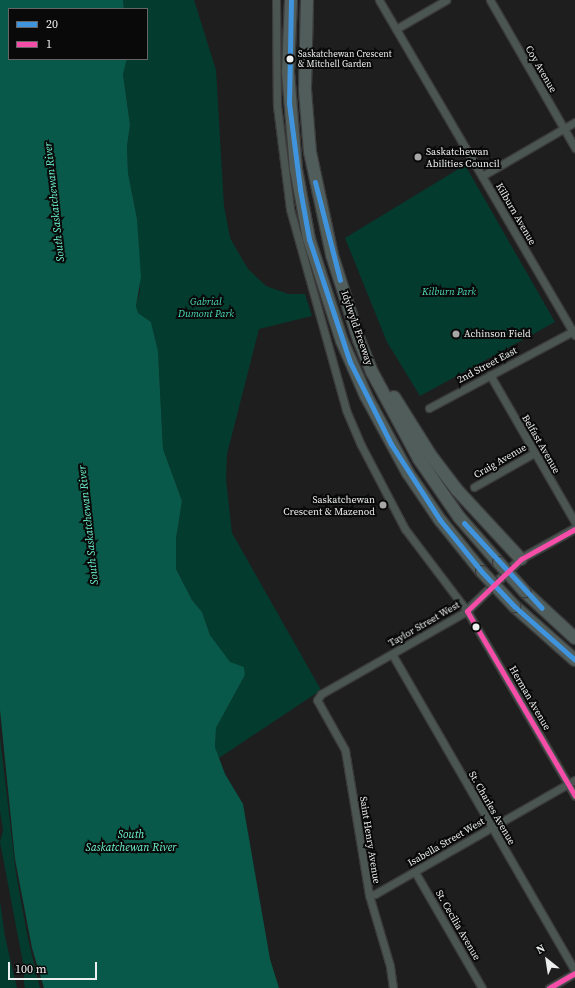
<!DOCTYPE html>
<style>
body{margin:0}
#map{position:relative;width:575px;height:988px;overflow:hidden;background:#1e1e1e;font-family:"Source Serif 4",serif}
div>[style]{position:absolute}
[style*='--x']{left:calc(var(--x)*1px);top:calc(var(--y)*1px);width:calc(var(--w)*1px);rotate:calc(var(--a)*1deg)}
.green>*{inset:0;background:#043b2f}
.water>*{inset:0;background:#085949}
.roads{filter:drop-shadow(1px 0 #3b3b3b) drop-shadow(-1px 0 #3b3b3b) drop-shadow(0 1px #3b3b3b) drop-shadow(0 -1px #3b3b3b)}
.minor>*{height:7px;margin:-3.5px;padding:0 3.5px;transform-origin:3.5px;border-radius:3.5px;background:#4b5653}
.tertiary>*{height:8px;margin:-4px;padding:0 4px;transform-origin:4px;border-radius:4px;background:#4b5653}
.motorway>*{height:12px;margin:-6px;padding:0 6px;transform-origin:6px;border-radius:6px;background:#505d5a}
.bridges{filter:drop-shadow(1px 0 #3b3b3b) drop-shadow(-1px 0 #3b3b3b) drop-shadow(0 1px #3b3b3b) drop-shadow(0 -1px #3b3b3b)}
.motorway-bridge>*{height:12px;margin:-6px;padding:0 6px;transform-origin:6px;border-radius:6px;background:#505d5a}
.bus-1>*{height:5px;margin:-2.5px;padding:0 2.5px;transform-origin:2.5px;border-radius:2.5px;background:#4094de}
.bus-2>*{height:5px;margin:-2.5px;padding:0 2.5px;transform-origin:2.5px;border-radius:2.5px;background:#f54da8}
.dots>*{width:11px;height:11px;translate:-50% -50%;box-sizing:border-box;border:2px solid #080908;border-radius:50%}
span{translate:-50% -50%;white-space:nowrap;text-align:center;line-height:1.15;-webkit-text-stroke:4px #080908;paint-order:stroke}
.bus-label{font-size:9px;color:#edefee}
.left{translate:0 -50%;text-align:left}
.street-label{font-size:10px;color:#edefee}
.poi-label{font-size:10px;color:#edefee}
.right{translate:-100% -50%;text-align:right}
.park-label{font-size:10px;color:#4ddcb8;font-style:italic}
.water-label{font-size:11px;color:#6ff9d4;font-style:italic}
.legend{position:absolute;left:8px;top:8px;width:140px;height:52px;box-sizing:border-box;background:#080908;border:1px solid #646564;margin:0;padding:5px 7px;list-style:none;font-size:12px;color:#edefee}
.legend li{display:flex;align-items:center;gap:8px;height:20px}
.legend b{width:20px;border:1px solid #646564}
.north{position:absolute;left:527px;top:940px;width:40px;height:40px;-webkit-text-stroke:3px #080908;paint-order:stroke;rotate:330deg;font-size:11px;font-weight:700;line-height:16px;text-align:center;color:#edefee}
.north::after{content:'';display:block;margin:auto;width:14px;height:18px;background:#edefee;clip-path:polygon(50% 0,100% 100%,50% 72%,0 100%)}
.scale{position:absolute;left:8px;top:962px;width:89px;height:18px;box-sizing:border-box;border:2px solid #edefee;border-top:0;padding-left:5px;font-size:12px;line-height:14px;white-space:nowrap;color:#edefee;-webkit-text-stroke:3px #080908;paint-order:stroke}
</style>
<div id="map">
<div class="green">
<i style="clip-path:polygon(123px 0,194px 0,216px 70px,224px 206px,230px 238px,248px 269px,266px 286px,288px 294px,305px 294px,312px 316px,259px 329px,227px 454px,226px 479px,232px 533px,321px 690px,219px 758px,215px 747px,216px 728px,245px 675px,244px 667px,230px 663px,210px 635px,202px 612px,192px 600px,176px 569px,176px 539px,182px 501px,163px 449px,158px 351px,151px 322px,138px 313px,136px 306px,140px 291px,137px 219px,128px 173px,127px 146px,130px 125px,123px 74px,127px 59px,147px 59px,147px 9px,124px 9px)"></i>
<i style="clip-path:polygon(465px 165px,555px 322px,420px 396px,387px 342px,345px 238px)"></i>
<i style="clip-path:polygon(0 737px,16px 874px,28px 939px,40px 988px,25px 988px,24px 984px,24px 968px,0 842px,3px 830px,0 811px)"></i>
<i style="clip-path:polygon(0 901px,5px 937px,17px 988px,0 988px)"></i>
</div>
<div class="water">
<i style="clip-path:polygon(0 0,123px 0,124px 9px,9px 9px,9px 59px,127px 59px,123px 74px,130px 125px,127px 146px,128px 173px,137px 219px,141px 277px,136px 306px,138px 313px,151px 322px,158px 351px,163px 449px,182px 501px,176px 539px,176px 569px,192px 600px,202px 612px,210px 635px,230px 662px,244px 667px,245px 675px,216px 728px,215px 747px,225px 774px,243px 804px,270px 959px,279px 988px,44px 988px,32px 948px,15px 859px,0 710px)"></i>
</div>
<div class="roads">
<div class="minor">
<i style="--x:276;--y:0;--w:106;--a:89.5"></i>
<i style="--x:277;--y:106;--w:104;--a:82.8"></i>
<i style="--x:290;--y:209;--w:209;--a:74.4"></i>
<i style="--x:346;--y:410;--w:38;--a:67"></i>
<i style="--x:361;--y:445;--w:95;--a:62.4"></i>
<i style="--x:405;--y:529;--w:103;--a:52.9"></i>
<i style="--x:467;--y:611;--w:214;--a:59.7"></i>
<i style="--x:379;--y:0;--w:388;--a:59.7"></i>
<i style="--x:490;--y:0;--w:171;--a:60.1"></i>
<i style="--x:396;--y:29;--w:58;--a:-30.1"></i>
<i style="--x:482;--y:176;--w:108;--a:-30.1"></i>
<i style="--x:490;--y:375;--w:170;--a:60"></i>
<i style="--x:429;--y:408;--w:166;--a:-28.1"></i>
<i style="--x:474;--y:487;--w:69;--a:-29.5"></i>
<i style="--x:392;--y:654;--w:366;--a:60"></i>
<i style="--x:415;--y:872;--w:134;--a:60"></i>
<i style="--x:369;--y:895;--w:6;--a:-9"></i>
<i style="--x:375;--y:894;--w:230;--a:-29.7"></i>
<i style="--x:393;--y:988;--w:22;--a:-98"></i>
<i style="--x:390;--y:966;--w:74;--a:-106.5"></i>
<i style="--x:369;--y:895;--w:147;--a:-99.4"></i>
<i style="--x:345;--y:750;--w:57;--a:-119.2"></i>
<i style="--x:317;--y:700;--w:7;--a:-56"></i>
<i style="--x:321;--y:694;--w:168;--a:-29.6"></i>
<i style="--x:549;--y:988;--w:30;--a:-30"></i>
</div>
<div class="tertiary">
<i style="--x:467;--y:611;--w:75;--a:-43.9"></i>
<i style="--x:521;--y:559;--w:62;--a:-29.1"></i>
</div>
<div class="motorway">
<i style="--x:291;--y:0;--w:72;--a:92.4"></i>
<i style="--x:288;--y:72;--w:97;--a:85.3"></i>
<i style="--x:296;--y:169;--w:71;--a:79.5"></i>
<i style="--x:309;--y:239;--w:107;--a:72.1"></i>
<i style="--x:342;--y:341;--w:60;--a:66.4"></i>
<i style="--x:366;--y:396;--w:88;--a:61.4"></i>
<i style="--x:408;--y:473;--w:57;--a:55.8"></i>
<i style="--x:440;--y:520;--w:67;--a:51.1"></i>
<i style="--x:307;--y:0;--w:90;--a:91.3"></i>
<i style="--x:305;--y:90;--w:62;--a:85.4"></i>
<i style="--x:310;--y:152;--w:105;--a:77.9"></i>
<i style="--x:332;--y:255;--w:89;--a:72.4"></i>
<i style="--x:359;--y:340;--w:35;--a:68"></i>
<i style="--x:372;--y:372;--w:99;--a:61.6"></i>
<i style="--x:419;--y:459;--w:70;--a:55.4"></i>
<i style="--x:459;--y:517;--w:61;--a:49"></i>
<i style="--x:394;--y:397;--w:70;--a:57.9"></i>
<i style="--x:431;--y:456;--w:43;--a:52.6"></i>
<i style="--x:457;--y:490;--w:94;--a:47.2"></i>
<i style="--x:524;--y:591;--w:69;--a:42.7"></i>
<i style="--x:514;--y:606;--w:81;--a:41.5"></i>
</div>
</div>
<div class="bridges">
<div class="motorway-bridge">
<i style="--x:499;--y:563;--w:38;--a:48"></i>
<i style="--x:482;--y:572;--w:47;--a:46.7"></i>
</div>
</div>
<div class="bus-1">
<i style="--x:291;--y:0;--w:103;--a:91.1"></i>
<i style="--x:289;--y:103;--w:87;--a:82.7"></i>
<i style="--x:300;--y:189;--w:51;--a:79.8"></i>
<i style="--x:309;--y:239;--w:130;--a:71.6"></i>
<i style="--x:350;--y:362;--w:92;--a:63.4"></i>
<i style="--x:391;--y:444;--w:90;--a:57.2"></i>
<i style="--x:440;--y:520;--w:67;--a:51.1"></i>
<i style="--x:482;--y:572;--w:47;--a:46.7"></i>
<i style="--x:514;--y:606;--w:81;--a:41.5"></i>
<i style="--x:315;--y:182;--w:101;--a:75.7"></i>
<i style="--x:464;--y:523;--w:115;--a:47.5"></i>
</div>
<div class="bus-2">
<i style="--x:575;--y:529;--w:62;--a:150.9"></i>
<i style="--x:521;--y:559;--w:75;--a:136.1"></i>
<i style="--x:467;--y:611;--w:214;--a:59.7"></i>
<i style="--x:549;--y:988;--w:30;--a:-30"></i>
</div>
<div class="dots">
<i style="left:290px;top:59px;background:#edefee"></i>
<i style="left:418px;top:157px;background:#a5a6a5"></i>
<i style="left:456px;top:334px;background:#a5a6a5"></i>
<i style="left:383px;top:505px;background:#a5a6a5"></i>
<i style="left:476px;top:627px;background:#edefee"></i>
</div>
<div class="bus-label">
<span class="left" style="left:298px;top:59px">Saskatchewan Crescent<br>&amp; Mitchell Garden</span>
</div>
<div class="street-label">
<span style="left:541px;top:69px;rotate:60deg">Coy Avenue</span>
<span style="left:516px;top:214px;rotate:60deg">Kilburn Avenue</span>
<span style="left:357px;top:328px;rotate:71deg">Idylwyld Freeway</span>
<span style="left:487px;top:365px;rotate:-28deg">2nd Street East</span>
<span style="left:541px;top:444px;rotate:60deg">Belfast Avenue</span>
<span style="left:500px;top:461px;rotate:-30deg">Craig Avenue</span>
<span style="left:424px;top:624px;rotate:-30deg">Taylor Street West</span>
<span style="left:530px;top:698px;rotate:60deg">Herman Avenue</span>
<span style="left:492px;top:808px;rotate:60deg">St. Charles Avenue</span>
<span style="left:370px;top:840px;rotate:81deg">Saint Henry Avenue</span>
<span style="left:446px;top:842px;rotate:-30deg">Isabella Street West</span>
<span style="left:458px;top:925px;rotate:60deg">St. Cecilia Avenue</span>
</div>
<div class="poi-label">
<span class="left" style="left:426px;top:157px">Saskatchewan<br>Abilities Council</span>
<span class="left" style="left:464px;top:334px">Achinson Field</span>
<span class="right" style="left:375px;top:505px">Saskatchewan<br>Crescent &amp; Mazenod</span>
</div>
<div class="park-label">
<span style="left:449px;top:292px">Kilburn Park</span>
<span style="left:206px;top:307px">Gabrial<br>Dumont Park</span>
</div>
<div class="water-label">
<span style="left:55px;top:202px;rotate:-96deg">South Saskatchewan River</span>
<span style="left:89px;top:525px;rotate:-96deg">South Saskatchewan River</span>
<span style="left:131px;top:842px">South<br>Saskatchewan River</span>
</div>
<ul class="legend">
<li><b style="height:5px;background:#4094de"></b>20</li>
<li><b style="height:5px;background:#f54da8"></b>1</li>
</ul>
<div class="north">N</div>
<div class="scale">100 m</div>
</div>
